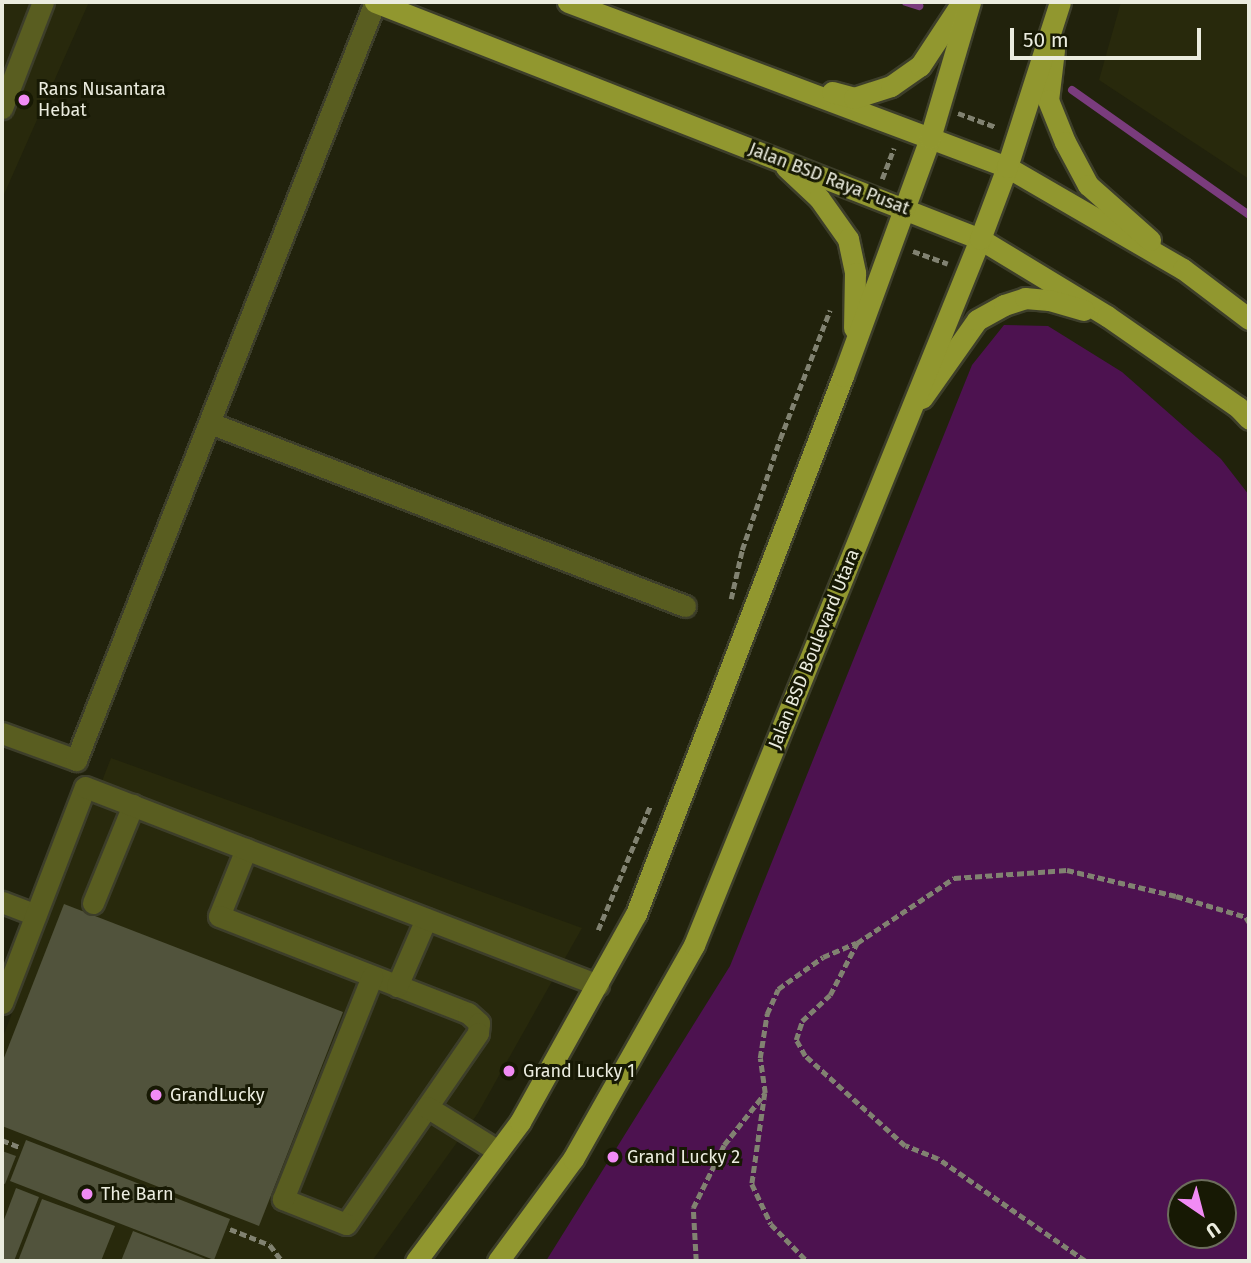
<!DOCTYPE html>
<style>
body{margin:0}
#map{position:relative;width:1251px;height:1263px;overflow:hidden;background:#21220c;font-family:"Fira Sans",sans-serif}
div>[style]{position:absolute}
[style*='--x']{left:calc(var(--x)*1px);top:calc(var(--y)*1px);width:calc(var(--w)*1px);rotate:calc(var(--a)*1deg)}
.built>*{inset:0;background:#28290c}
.green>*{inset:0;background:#4d1250}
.stream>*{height:8px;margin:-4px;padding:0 4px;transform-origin:4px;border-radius:4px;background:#7a3c7d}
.building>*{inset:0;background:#51533c}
.path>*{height:4.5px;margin-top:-2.25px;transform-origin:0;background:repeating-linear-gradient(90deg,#818271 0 7px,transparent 0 10.5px)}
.roads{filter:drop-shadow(2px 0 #3d3e2a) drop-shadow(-2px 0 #3d3e2a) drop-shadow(0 2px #3d3e2a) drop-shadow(0 -2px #3d3e2a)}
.minor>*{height:21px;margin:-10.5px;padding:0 10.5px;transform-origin:10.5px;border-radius:10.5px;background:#595d20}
.major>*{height:21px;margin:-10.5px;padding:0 10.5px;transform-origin:10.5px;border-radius:10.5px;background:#91972f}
.dots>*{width:19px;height:19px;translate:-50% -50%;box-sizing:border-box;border:4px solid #171904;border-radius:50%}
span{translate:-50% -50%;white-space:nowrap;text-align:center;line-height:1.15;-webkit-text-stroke:6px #171904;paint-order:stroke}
.poi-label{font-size:18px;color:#ebecdf}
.left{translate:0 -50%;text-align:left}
.street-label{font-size:18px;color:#ebecdf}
.frame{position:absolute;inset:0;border:4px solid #ebecdf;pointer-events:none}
.north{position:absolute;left:1167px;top:1179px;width:70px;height:70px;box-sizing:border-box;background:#171904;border:2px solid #6c6d5c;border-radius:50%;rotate:145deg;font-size:19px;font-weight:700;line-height:28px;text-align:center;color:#ebecdf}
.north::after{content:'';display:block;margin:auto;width:24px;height:32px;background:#f18bf5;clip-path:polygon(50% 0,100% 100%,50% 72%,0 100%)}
.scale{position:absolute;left:1010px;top:28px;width:191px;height:32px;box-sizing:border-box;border:4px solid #ebecdf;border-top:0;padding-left:9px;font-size:21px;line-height:24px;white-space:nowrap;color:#ebecdf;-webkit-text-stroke:5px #171904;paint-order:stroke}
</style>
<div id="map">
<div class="built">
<i style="clip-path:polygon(2px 2px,89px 2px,2px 199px)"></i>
<i style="clip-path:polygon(1121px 2px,1249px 2px,1249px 179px,1099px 80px)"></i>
<i style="clip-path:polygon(111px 758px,582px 928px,478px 1113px,372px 1261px,2px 1261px,2px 1039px)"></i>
</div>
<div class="green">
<i style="clip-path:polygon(evenodd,1004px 325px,1048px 326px,1122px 372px,1221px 459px,1249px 495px,1249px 1261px,546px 1261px,730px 966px,972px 365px,1004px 325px,1181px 1193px,1223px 1193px,1223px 1235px,1181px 1235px,1181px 1193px)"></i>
</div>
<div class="stream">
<i style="--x:906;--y:2;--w:14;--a:17"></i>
<i style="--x:1072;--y:90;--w:217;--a:35.2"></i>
</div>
<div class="building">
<i style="clip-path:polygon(64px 904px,343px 1012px,259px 1226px,2px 1126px,2px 1063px)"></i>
<i style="clip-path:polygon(26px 1140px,230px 1219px,214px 1260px,10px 1181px)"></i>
<i style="clip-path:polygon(2px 1151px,16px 1156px,5px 1184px,2px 1183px)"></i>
<i style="clip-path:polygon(16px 1188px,39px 1197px,14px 1261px,2px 1261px,2px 1225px)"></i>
<i style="clip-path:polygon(42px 1199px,115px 1226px,101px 1261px,18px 1261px)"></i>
<i style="clip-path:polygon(133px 1231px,211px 1261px,121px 1261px)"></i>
</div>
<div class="path">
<i style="--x:958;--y:113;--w:40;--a:20.2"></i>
<i style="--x:882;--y:179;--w:33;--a:-69"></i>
<i style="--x:913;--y:251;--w:37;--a:20"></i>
<i style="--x:731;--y:599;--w:50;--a:-77.3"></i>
<i style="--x:742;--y:550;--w:117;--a:-71.1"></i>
<i style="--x:780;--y:439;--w:138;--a:-68.8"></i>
<i style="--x:598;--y:930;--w:134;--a:-67.2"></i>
<i style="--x:765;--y:1093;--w:92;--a:98.1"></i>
<i style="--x:752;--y:1184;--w:44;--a:64.6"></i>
<i style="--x:771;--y:1224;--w:52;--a:45.8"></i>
<i style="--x:2;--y:1140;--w:18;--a:22"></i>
<i style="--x:230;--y:1229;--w:43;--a:21.8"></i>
<i style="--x:270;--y:1245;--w:20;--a:53"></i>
<i style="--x:696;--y:1261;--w:53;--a:-93.2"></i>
<i style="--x:693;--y:1208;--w:70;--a:-63.8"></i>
<i style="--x:724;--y:1145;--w:66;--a:-51.7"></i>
<i style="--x:765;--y:1093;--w:35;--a:-98"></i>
<i style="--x:760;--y:1058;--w:45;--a:-81"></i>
<i style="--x:767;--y:1014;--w:27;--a:-66"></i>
<i style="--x:778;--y:989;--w:55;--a:-35.4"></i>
<i style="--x:823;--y:957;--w:36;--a:-23"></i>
<i style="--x:1085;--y:1261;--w:179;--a:-145.2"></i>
<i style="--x:938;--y:1159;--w:35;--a:-158"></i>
<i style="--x:905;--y:1146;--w:135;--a:-138"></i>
<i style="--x:805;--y:1056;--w:18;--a:-119"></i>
<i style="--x:796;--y:1040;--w:20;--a:-72"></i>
<i style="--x:802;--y:1021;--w:38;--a:-43"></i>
<i style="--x:830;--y:995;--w:59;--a:-62.6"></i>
<i style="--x:857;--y:943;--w:117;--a:-33.8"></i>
<i style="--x:954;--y:878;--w:113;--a:-4"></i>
<i style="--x:1067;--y:870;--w:112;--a:13.4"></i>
<i style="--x:1176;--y:896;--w:73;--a:16.7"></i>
<i style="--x:1246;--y:917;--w:6;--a:59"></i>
</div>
<div class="roads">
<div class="minor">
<i style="--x:2;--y:108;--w:114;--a:-68.9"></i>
<i style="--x:210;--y:423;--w:509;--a:21.07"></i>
<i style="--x:2;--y:733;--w:79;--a:20"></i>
<i style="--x:76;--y:760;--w:815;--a:-68.47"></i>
<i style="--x:246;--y:849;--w:72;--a:111.9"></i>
<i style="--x:219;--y:916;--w:267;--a:21.3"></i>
<i style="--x:468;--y:1013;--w:15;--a:42"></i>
<i style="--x:479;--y:1023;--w:10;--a:96"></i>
<i style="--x:478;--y:1033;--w:232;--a:124.6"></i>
<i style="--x:346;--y:1224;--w:68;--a:-158.4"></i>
<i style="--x:283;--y:1199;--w:240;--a:-68.2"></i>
<i style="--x:2;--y:902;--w:36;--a:21"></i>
<i style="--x:93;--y:903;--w:106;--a:-67.8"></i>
<i style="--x:397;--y:986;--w:73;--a:-66.6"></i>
<i style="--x:2;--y:1003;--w:231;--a:-69"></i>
<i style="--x:85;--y:787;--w:550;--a:21.1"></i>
<i style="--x:427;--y:1107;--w:84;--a:31.8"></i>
</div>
<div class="major">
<i style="--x:375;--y:2;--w:650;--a:21.39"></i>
<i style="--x:980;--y:239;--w:149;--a:31.2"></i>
<i style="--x:1107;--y:316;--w:160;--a:34.8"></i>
<i style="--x:1238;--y:407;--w:16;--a:47"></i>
<i style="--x:568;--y:2;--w:469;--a:20.6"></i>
<i style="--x:1007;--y:167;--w:203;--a:30.1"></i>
<i style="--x:1183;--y:269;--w:83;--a:37.1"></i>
<i style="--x:1054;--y:50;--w:50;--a:96.8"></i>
<i style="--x:1048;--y:100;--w:45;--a:68"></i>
<i style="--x:1065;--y:142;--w:49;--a:61.9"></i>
<i style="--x:1088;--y:185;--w:83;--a:41.6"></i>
<i style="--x:832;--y:92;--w:23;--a:15"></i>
<i style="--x:854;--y:98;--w:39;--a:-18"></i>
<i style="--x:891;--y:86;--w:35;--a:-35"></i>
<i style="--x:920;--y:66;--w:77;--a:-56.7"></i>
<i style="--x:786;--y:167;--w:45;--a:43.2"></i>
<i style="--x:819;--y:198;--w:50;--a:54.7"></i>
<i style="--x:848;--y:239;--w:35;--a:78"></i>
<i style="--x:855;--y:273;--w:55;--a:91"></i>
<i style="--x:922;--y:398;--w:95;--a:-54.8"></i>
<i style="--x:977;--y:320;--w:31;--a:-29"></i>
<i style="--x:1004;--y:305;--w:22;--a:-18"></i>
<i style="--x:1025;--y:298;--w:24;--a:5"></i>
<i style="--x:1049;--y:300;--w:36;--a:16"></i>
<i style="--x:416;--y:1261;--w:174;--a:-53.2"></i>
<i style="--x:520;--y:1122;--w:238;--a:-60.9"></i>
<i style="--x:636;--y:914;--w:576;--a:-68.96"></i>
<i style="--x:843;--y:376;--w:253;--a:-69.9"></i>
<i style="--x:930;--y:138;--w:142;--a:-73.6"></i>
<i style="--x:498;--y:1261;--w:127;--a:-53.7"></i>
<i style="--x:573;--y:1159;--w:246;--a:-60.5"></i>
<i style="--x:694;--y:945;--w:762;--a:-67.95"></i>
<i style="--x:980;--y:239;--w:77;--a:-69.4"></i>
<i style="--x:1007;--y:167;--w:173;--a:-72.2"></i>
</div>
</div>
<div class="dots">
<i style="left:24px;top:100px;background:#f18bf5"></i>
<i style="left:509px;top:1071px;background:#f18bf5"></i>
<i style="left:156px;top:1095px;background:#f18bf5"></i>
<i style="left:613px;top:1157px;background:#f18bf5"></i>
<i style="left:87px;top:1194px;background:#f18bf5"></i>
</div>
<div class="poi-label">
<span class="left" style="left:38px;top:100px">Rans Nusantara<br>Hebat</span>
<span class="left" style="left:523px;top:1071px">Grand Lucky 1</span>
<span class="left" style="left:170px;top:1095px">GrandLucky</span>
<span class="left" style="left:627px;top:1157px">Grand Lucky 2</span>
<span class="left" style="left:101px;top:1194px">The Barn</span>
</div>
<div class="street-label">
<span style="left:829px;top:179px;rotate:21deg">Jalan BSD Raya Pusat</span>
<span style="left:814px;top:649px;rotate:-68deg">Jalan BSD Boulevard Utara</span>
</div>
<div class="frame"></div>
<div class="north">U</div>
<div class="scale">50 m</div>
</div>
